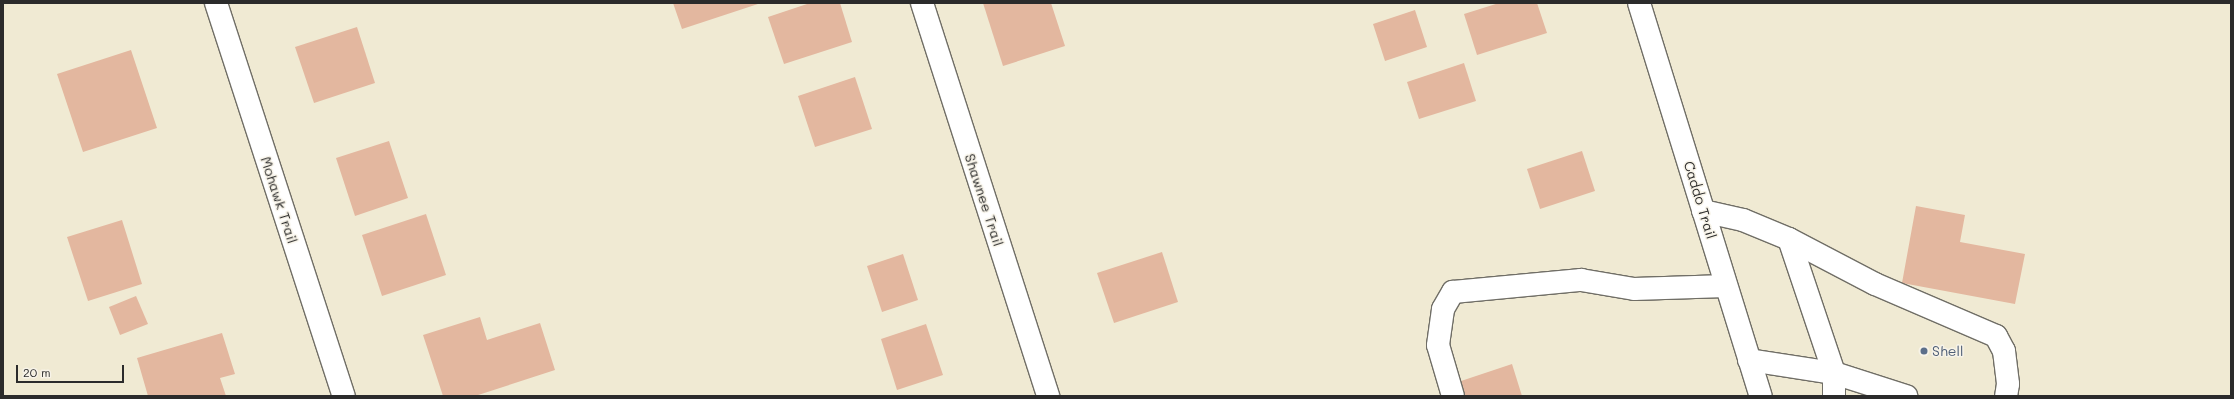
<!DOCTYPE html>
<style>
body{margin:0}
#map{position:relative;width:2234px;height:399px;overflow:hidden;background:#f0ead3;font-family:Mali,sans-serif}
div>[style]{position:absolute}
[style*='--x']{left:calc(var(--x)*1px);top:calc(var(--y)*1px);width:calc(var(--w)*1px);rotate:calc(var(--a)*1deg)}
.building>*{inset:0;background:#e3b79f}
.roads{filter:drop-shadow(1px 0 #706e66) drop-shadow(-1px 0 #706e66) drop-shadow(0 1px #706e66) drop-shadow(0 -1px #706e66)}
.minor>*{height:22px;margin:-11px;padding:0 11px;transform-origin:11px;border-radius:11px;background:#fff}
.dots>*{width:11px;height:11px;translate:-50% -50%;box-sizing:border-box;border:2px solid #f7f3e8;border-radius:50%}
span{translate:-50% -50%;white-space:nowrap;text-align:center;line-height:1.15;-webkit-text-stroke:3px #f7f3e8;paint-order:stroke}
.street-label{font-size:14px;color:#2b2b2b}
.service-label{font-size:14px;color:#4e5e75}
.left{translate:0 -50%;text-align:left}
.frame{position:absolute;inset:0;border:4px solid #2b2b2b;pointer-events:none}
.scale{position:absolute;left:16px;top:365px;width:108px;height:18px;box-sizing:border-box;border:2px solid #2b2b2b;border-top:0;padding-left:5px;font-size:12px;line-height:14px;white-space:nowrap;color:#2b2b2b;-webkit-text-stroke:3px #f7f3e8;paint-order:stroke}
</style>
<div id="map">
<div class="building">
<i style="clip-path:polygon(673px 3px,761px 3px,682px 29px)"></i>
<i style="clip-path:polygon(810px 3px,840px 3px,852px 42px,784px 64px,768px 17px)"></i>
<i style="clip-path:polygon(983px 3px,1051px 3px,1065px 46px,1003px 66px)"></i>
<i style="clip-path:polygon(1499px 3px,1537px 3px,1547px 33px,1477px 55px,1464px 14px)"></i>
<i style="clip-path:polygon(1415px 10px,1427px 47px,1385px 61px,1373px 24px)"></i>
<i style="clip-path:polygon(357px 27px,375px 83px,314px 103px,295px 47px)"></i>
<i style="clip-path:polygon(131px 50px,157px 128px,83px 152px,57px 74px)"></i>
<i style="clip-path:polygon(1464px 63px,1476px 101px,1419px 119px,1407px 82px)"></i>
<i style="clip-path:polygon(855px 77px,872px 129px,815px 147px,798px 96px)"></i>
<i style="clip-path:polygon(389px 141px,408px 198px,355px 216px,336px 158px)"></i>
<i style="clip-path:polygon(1582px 151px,1595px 191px,1540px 209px,1527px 169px)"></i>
<i style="clip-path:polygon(1916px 206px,1965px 215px,1960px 242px,2025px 254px,2015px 304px,1902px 283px)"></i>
<i style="clip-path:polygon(426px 214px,446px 275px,382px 296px,362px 235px)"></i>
<i style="clip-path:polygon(122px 220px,142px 284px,88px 301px,67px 237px)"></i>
<i style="clip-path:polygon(1162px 252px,1178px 302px,1114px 323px,1097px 273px)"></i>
<i style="clip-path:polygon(903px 254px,918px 300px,882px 312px,867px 266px)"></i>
<i style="clip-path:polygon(136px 296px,148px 324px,120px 335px,109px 307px)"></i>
<i style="clip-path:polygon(480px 317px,487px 340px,540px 323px,555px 370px,475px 396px,443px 396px,423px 335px)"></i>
<i style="clip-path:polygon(926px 324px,943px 375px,897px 390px,881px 339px)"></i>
<i style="clip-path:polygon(222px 333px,235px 374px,220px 378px,226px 396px,148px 396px,137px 358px)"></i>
<i style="clip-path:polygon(1512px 364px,1522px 396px,1463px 396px,1458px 382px)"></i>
</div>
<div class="roads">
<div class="minor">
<i style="--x:216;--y:3;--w:413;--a:72"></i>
<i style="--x:922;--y:3;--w:413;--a:72.2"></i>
<i style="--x:1639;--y:3;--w:412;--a:72.8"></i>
<i style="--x:1703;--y:211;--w:41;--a:12.7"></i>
<i style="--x:1743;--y:220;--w:50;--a:22.4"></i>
<i style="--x:1789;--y:239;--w:97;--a:27.6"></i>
<i style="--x:1875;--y:284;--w:132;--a:23.3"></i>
<i style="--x:1996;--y:336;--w:17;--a:62"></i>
<i style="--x:2004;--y:351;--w:33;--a:83"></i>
<i style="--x:2008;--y:384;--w:12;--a:99"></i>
<i style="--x:1789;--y:239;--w:141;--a:71.4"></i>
<i style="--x:1834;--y:373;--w:23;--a:90"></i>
<i style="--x:1749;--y:360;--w:86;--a:8.7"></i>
<i style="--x:1834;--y:373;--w:76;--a:17.7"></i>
<i style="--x:1453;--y:396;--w:53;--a:-106.4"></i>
<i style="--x:1438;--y:345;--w:36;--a:-82"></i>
<i style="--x:1443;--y:309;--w:20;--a:-60"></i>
<i style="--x:1453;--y:292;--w:129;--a:-5.4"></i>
<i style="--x:1581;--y:280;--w:54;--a:9.6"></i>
<i style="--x:1634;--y:289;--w:92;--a:-1.9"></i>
</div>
</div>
<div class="dots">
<i style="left:1924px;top:351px;background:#5c6f8a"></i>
</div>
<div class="street-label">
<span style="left:279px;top:200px;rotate:72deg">Mohawk Trail</span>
<span style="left:984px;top:200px;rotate:72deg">Shawnee Trail</span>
<span style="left:1700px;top:200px;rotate:73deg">Caddo Trail</span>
</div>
<div class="service-label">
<span class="left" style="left:1932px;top:351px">Shell</span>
</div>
<div class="frame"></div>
<div class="scale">20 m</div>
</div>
